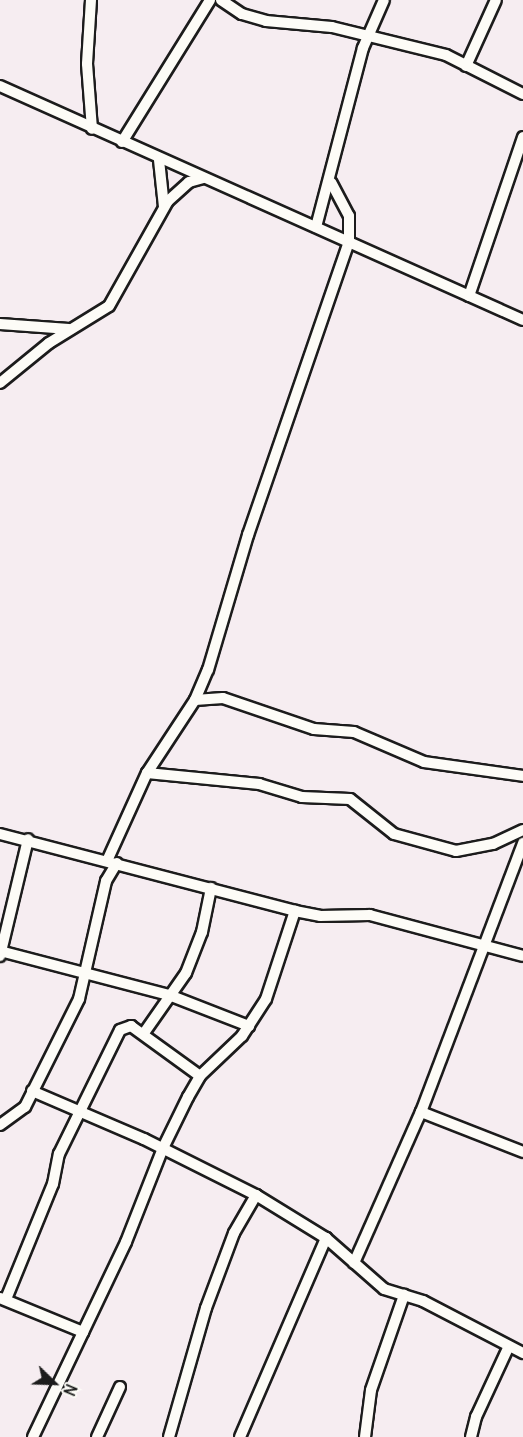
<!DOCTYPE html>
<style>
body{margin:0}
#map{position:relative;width:523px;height:1437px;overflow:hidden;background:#f6edf1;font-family:Delius,sans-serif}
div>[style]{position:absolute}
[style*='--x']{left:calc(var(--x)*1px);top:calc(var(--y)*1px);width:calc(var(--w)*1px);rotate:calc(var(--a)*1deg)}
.roads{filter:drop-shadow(2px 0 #1c1c1c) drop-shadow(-2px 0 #1c1c1c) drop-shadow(0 2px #1c1c1c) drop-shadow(0 -2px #1c1c1c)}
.street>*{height:10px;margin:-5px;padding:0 5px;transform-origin:5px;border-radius:5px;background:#fdfcf7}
span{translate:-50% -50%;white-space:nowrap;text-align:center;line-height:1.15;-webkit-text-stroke:5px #fdfcf7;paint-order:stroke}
.north{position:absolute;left:24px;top:1353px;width:60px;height:60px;-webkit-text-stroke:4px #fdfcf7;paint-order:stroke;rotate:113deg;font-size:16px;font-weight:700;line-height:24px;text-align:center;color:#1c1c1c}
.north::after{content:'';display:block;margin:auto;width:21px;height:27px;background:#1c1c1c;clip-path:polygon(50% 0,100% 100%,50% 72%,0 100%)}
</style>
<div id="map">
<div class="roads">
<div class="street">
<i style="--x:91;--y:0;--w:64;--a:93.6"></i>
<i style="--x:87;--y:64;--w:65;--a:85.6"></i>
<i style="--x:221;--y:0;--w:25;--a:34"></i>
<i style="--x:242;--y:14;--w:25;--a:16"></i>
<i style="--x:266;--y:21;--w:66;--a:5.2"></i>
<i style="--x:332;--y:27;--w:117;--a:13.8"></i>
<i style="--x:446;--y:55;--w:86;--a:26.9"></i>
<i style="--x:466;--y:66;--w:72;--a:-65.6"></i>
<i style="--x:0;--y:86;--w:573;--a:24.1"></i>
<i style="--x:122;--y:142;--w:167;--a:-58.2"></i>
<i style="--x:159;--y:160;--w:47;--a:83.9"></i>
<i style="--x:316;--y:227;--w:185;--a:-75.3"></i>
<i style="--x:363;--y:48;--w:52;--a:-66.4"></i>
<i style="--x:469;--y:296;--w:168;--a:-71.2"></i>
<i style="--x:0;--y:324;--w:69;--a:4.1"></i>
<i style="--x:0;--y:383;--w:63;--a:-39.2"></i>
<i style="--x:49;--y:343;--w:70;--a:-31.7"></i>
<i style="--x:109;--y:306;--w:120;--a:-60.7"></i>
<i style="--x:168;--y:201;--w:28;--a:-42"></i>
<i style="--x:189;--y:182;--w:15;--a:-16"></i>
<i style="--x:195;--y:700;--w:28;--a:-4"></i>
<i style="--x:223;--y:698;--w:96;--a:18.8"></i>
<i style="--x:314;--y:729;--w:40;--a:4.3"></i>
<i style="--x:354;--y:732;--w:76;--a:23.2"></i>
<i style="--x:424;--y:762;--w:100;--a:8"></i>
<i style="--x:147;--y:773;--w:113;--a:5.6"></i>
<i style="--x:259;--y:784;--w:45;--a:16.8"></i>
<i style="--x:302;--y:797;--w:48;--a:2.4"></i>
<i style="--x:350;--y:799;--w:56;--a:38.5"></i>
<i style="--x:394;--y:834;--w:64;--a:15.3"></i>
<i style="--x:456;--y:851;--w:38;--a:-11"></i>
<i style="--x:493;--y:844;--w:33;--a:-25"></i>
<i style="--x:0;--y:834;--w:305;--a:14.6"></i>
<i style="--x:295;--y:911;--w:25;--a:11"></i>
<i style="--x:320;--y:916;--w:50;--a:-1.1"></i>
<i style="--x:370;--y:915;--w:158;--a:15"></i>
<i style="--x:107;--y:861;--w:97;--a:-65.6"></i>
<i style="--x:147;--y:773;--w:87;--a:-56.7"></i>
<i style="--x:195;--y:700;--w:33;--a:-67"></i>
<i style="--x:208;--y:670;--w:141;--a:-73.5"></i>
<i style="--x:248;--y:535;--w:311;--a:-71"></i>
<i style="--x:349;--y:241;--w:25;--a:-90"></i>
<i style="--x:349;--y:216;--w:38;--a:-118"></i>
<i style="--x:0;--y:951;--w:175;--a:14.6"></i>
<i style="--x:169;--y:995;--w:86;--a:21.2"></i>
<i style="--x:0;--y:956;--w:120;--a:-76.5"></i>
<i style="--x:144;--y:1033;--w:73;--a:-55"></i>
<i style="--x:186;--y:973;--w:44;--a:-68.7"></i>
<i style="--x:202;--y:932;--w:45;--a:-78.4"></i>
<i style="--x:32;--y:1091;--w:122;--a:23.2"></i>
<i style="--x:144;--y:1139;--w:125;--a:26.6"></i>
<i style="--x:256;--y:1195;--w:82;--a:31.6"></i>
<i style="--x:326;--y:1238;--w:77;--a:41.3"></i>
<i style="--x:384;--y:1289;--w:41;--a:17.1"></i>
<i style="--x:423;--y:1301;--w:113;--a:27.5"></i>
<i style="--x:421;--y:1112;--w:110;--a:21.4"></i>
<i style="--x:0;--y:1125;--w:31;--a:-36"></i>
<i style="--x:25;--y:1107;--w:121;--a:-63.4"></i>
<i style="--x:79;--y:999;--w:121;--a:-77.1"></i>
<i style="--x:106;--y:881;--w:21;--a:-59"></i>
<i style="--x:354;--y:1263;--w:165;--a:-66.1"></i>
<i style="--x:421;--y:1112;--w:288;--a:-69.2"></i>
<i style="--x:0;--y:1298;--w:90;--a:22.3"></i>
<i style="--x:6;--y:1299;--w:124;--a:-67.8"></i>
<i style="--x:53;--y:1184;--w:31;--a:-79"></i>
<i style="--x:59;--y:1154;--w:138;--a:-63.8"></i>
<i style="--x:120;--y:1030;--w:12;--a:-20"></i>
<i style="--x:131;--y:1026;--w:85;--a:35.9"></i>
<i style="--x:33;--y:1437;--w:216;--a:-64.5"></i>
<i style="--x:126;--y:1242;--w:101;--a:-68.5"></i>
<i style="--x:163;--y:1148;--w:57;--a:-63.9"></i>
<i style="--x:188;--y:1097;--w:24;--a:-60"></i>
<i style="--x:200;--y:1076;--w:58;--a:-43.6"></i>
<i style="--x:242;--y:1036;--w:44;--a:-57"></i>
<i style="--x:266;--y:999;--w:93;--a:-71.8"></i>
<i style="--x:97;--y:1437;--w:55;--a:-65.3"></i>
<i style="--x:169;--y:1437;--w:134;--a:-74"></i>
<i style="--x:206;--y:1308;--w:80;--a:-69.5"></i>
<i style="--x:234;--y:1233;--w:44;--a:-59.9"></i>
<i style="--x:240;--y:1437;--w:217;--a:-66.6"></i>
<i style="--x:365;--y:1437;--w:47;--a:-82.7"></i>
<i style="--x:371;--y:1390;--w:101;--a:-70.8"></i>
<i style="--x:471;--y:1437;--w:21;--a:-76"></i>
<i style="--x:476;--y:1417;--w:78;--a:-65.1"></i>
</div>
</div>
<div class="north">N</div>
</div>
